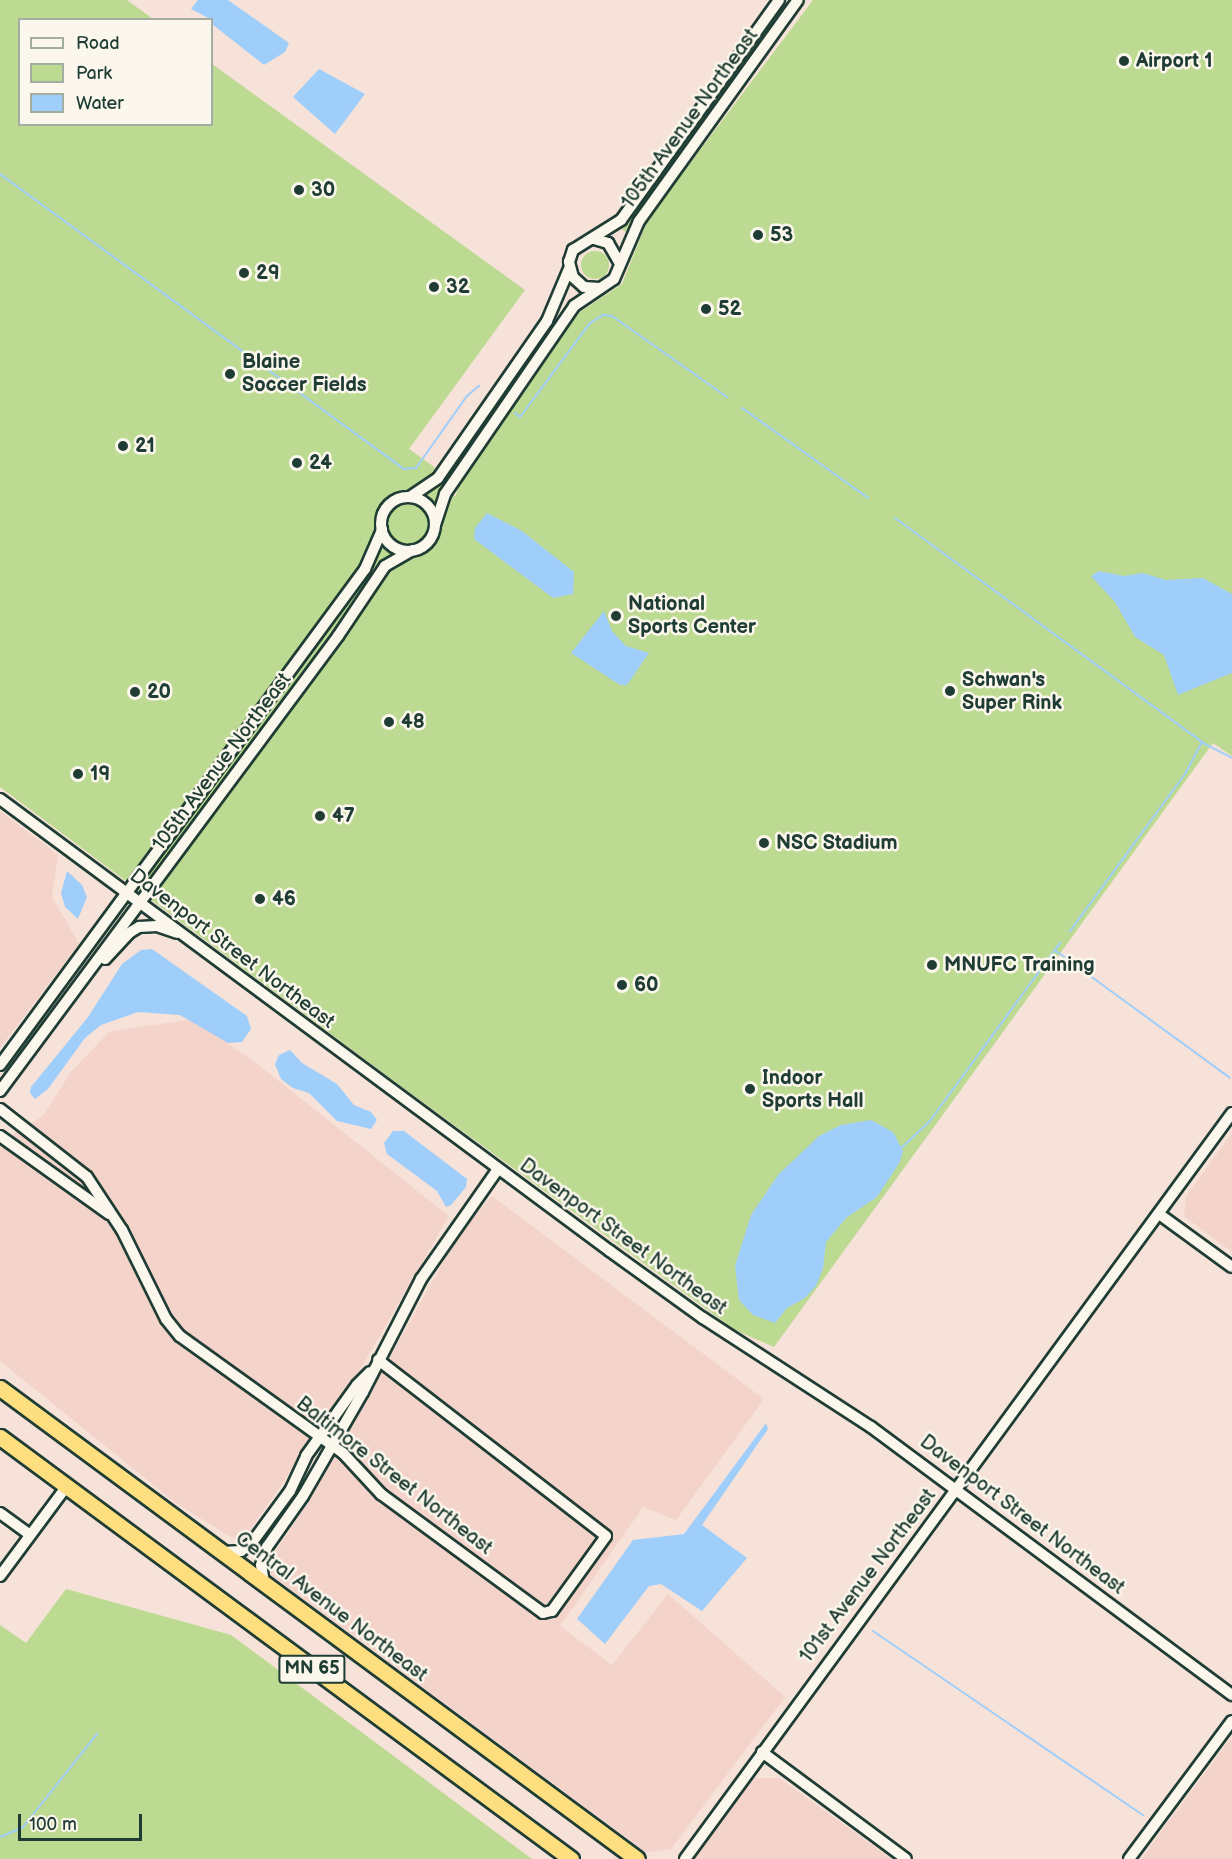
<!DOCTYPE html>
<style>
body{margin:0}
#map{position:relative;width:1232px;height:1859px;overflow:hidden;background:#f6e2d8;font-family:"Balsamiq Sans",sans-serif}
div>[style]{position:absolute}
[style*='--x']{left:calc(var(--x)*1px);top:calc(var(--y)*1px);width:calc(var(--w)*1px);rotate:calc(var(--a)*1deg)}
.built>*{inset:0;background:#f3d3ca}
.green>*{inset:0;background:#bcda92}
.round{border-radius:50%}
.water>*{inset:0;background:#a0cefb}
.stream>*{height:2px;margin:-1px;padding:0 1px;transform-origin:1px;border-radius:1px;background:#a0cefb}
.roads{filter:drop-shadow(2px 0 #1f3d34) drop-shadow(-2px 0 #1f3d34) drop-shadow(0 2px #1f3d34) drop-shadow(0 -2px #1f3d34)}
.minor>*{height:10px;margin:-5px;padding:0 5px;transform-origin:5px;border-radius:5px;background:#fbf7ec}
.minor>.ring{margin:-5px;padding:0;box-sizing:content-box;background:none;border:10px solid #fbf7ec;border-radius:50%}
.highway>*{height:15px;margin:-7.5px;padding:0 7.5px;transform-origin:7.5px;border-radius:7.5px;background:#fedf80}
.dots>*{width:16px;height:16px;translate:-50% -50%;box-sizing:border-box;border:3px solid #fbf7ec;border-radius:50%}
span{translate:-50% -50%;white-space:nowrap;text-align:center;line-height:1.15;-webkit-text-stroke:5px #fbf7ec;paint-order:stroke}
.shield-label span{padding:2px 4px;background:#fbf7ec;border:2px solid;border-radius:4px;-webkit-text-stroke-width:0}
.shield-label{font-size:18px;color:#1f3d34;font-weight:700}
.poi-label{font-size:20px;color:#1f3d34;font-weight:700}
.left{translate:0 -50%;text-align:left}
.street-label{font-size:20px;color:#1f3d34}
.legend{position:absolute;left:18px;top:18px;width:195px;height:108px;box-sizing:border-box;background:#fbf7ec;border:2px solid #a3ada2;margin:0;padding:8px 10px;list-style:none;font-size:18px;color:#1f3d34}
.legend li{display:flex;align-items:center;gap:12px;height:30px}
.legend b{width:30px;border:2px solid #a3ada2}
.scale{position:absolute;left:18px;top:1814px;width:124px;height:27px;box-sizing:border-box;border:3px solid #1f3d34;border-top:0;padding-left:8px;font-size:18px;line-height:21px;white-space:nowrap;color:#1f3d34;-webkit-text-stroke:4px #fbf7ec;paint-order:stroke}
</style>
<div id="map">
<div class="built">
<i style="clip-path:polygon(0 811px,58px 855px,52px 897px,79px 944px,0 1048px)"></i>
<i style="clip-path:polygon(193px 1019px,256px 1063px,449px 1216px,357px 1375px,241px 1543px,177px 1504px,0 1361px,0 1142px,43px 1116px,71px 1072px,109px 1032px)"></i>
<i style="clip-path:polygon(1232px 1133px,1232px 1252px,1184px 1216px,1186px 1196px)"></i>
<i style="clip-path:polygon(492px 1196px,764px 1399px,676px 1520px,643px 1507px,560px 1626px,612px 1665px,668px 1594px,785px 1697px,671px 1849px,646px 1852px,270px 1574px,272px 1557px,313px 1495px,459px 1234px)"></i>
<i style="clip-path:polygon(1232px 1737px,1232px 1859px,1142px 1859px,1162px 1830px)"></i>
<i style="clip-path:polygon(753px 1778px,779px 1778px,892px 1859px,694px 1859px)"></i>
</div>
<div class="green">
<i style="clip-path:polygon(0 0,127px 0,153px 19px,20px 20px,20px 124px,212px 124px,212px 64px,525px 290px,409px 449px,433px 466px,443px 480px,565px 307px,534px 359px,445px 483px,455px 497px,470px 458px,549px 345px,574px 316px,622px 284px,648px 219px,813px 0,1232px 0,1232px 756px,1213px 743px,774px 1347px,735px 1330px,402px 1087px,0 787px)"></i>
<i style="clip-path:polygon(731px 78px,733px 79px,625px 232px,622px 229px,641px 201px)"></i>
<i class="round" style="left:581px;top:251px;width:28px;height:28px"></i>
<i style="clip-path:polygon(66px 1589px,231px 1635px,532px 1859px,0 1859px,0 1625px,26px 1643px)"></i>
</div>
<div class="water">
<i style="clip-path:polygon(198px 0,228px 0,289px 43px,285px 52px,264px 65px,212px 24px,212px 20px,191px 9px)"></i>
<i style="clip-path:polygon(319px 69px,365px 94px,335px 134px,293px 97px)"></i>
<i style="clip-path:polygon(487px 513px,522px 531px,574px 572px,573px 594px,553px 598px,474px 539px,475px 528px)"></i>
<i style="clip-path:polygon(1099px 571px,1124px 576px,1143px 573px,1166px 580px,1203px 578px,1232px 594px,1232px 673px,1178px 695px,1164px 655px,1135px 637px,1115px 602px,1091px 576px)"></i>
<i style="clip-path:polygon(604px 611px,612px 631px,626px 646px,649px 653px,627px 685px,620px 685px,571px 653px)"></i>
<i style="clip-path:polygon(67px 871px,82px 885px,87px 897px,78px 919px,65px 907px,61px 893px)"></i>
<i style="clip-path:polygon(152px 949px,247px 1016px,251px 1029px,242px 1042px,228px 1043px,180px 1015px,138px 1012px,101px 1025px,85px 1038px,48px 1089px,35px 1099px,30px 1093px,31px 1087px,88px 1017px,122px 964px,141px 950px)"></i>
<i style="clip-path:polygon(290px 1050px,302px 1063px,337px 1084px,354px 1105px,371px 1112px,377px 1120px,371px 1129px,337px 1121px,309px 1093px,293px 1088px,281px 1079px,275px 1064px,279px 1055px)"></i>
<i style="clip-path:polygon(871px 1120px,893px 1132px,903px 1151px,900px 1162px,877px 1197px,846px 1218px,826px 1242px,823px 1269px,816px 1286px,805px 1298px,787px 1308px,775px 1323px,753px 1315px,739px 1300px,735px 1266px,751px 1215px,778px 1175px,819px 1136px,841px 1125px)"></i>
<i style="clip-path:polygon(393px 1131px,404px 1131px,467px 1179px,466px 1187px,451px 1205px,446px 1207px,437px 1191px,387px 1154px,384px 1143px)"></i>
<i style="clip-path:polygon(766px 1423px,768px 1429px,702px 1525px,747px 1558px,702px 1611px,661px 1584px,649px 1586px,605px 1644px,577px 1619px,633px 1540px,684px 1534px)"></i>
</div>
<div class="stream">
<i style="--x:0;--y:174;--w:500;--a:36.14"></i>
<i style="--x:404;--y:469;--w:12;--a:-5"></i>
<i style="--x:416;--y:468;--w:88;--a:-54.7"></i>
<i style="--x:467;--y:396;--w:16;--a:-40"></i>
<i style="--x:742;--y:408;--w:155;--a:35.5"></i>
<i style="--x:515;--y:413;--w:6;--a:39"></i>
<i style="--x:520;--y:417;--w:117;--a:-53.3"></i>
<i style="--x:590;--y:323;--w:15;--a:-32"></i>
<i style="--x:603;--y:315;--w:9;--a:6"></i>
<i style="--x:612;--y:316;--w:141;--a:35.2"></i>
<i style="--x:895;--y:518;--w:380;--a:36.1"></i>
<i style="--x:1202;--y:742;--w:36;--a:118"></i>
<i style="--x:1185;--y:774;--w:195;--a:126.2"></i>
<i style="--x:1203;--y:743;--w:33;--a:27"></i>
<i style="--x:1056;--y:951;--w:215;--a:36.1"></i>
<i style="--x:900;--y:1149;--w:40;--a:-43"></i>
<i style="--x:929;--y:1122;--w:222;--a:-53.8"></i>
<i style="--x:873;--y:1631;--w:327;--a:34.3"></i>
<i style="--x:0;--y:1837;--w:25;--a:-23"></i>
<i style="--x:23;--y:1827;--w:119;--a:-51.5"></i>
</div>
<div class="roads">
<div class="minor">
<i style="--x:594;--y:239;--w:15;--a:16"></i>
<i style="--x:608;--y:243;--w:22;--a:60"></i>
<i style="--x:600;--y:288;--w:16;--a:-176"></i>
<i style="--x:584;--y:287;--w:15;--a:-138"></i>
<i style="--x:573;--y:277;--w:16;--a:-105"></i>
<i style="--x:569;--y:262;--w:13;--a:-72"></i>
<i style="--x:573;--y:250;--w:57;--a:-32"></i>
<i style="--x:621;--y:220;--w:271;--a:-54.3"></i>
<i style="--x:410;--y:497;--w:34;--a:-34"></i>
<i style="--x:438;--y:478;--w:191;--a:-55.2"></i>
<i style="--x:547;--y:321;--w:56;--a:-67.1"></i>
<i class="ring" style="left:381px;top:497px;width:44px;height:44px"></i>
<i style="--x:435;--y:525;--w:33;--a:-72"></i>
<i style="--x:445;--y:494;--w:228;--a:-55.5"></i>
<i style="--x:574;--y:306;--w:48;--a:-34"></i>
<i style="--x:614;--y:279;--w:63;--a:-66.7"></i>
<i style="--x:639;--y:221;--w:272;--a:-54.3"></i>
<i style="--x:0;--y:799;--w:759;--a:36.54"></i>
<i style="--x:610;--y:1251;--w:115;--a:35.8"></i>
<i style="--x:703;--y:1318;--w:200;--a:33"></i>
<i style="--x:871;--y:1427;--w:450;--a:36.6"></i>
<i style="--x:105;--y:959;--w:35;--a:-47"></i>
<i style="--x:129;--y:933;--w:12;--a:-31"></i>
<i style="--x:139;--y:927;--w:18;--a:-3"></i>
<i style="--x:157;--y:926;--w:21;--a:19"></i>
<i style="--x:0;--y:1065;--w:616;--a:-53.65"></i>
<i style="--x:365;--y:569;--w:43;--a:-66.4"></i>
<i style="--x:0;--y:1091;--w:567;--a:-53.39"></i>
<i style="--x:338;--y:636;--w:84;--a:-56.1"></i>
<i style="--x:385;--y:566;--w:32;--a:-30"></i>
<i style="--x:0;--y:1109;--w:110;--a:38"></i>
<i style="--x:87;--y:1177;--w:64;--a:56.6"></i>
<i style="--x:122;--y:1230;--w:99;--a:63.7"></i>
<i style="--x:166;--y:1319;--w:22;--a:51"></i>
<i style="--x:180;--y:1336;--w:201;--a:35.7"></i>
<i style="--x:343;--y:1453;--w:56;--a:47.2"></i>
<i style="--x:381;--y:1494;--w:201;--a:36.3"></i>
<i style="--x:543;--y:1613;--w:9;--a:-13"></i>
<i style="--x:552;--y:1611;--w:92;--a:-54.2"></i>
<i style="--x:606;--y:1536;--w:288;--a:-142.3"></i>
<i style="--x:0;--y:1136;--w:134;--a:35.6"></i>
<i style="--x:1159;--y:1214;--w:90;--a:36"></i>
<i style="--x:0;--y:1513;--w:37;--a:36"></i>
<i style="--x:223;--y:1552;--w:18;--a:-3"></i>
<i style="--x:241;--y:1551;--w:12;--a:-35"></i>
<i style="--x:251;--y:1544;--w:66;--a:-53.7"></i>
<i style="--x:290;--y:1491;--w:38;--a:-65"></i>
<i style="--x:306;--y:1456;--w:87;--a:-54.3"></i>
<i style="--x:357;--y:1385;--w:18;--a:-45"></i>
<i style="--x:0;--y:1576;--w:111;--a:-53.4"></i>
<i style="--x:264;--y:1583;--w:18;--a:-99"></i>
<i style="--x:261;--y:1565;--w:19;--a:-72"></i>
<i style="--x:267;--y:1547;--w:62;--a:-54.8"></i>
<i style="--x:303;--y:1496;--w:120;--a:-60"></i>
<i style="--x:363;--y:1392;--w:127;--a:-62.8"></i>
<i style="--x:421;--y:1279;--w:134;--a:-55"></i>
<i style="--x:762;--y:1752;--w:179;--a:36.6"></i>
<i style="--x:685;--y:1859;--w:925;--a:-53.75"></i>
<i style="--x:1129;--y:1859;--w:172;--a:-53.3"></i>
</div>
<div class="highway">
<i style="--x:0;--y:1388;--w:792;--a:36.48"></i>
<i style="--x:0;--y:1437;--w:710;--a:36.47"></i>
</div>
</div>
<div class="dots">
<i style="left:1124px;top:61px;background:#1f3d34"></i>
<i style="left:299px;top:190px;background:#1f3d34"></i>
<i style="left:758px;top:235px;background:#1f3d34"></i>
<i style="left:244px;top:273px;background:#1f3d34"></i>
<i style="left:434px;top:287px;background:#1f3d34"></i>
<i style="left:706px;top:309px;background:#1f3d34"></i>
<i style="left:230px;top:374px;background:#1f3d34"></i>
<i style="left:123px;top:446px;background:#1f3d34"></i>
<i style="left:297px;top:463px;background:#1f3d34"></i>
<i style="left:616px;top:616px;background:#1f3d34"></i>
<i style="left:950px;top:691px;background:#1f3d34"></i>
<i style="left:135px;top:692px;background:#1f3d34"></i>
<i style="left:389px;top:722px;background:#1f3d34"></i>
<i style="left:78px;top:774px;background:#1f3d34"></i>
<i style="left:320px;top:816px;background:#1f3d34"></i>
<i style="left:764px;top:843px;background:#1f3d34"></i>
<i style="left:260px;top:899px;background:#1f3d34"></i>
<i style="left:932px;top:965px;background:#1f3d34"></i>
<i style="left:622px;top:985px;background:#1f3d34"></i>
<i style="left:750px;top:1089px;background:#1f3d34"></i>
</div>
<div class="shield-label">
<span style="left:312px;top:1669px">MN 65</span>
</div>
<div class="poi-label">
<span class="left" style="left:1136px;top:61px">Airport 1</span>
<span class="left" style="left:311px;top:190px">30</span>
<span class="left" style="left:770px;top:235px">53</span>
<span class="left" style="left:256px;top:273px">29</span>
<span class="left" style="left:446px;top:287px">32</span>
<span class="left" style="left:718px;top:309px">52</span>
<span class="left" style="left:242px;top:374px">Blaine<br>Soccer Fields</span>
<span class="left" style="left:135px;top:446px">21</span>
<span class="left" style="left:309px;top:463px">24</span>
<span class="left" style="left:628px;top:616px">National<br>Sports Center</span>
<span class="left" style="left:962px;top:692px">Schwan's<br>Super Rink</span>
<span class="left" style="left:147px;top:692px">20</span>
<span class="left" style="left:401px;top:722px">48</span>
<span class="left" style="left:90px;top:774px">19</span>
<span class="left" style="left:332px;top:816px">47</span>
<span class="left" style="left:776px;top:843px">NSC Stadium</span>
<span class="left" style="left:272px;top:899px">46</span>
<span class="left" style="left:944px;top:965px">MNUFC Training</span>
<span class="left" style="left:634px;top:985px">60</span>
<span class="left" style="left:762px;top:1090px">Indoor<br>Sports Hall</span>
</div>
<div class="street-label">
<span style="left:690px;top:119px;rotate:-54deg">105th Avenue Northeast</span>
<span style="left:222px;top:762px;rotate:-53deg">105th Avenue Northeast</span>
<span style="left:232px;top:949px;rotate:37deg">Davenport Street Northeast</span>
<span style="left:623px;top:1237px;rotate:36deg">Davenport Street Northeast</span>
<span style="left:394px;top:1476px;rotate:38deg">Baltimore Street Northeast</span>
<span style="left:1022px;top:1515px;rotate:37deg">Davenport Street Northeast</span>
<span style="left:868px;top:1576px;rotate:-53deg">101st Avenue Northeast</span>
<span style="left:331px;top:1607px;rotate:37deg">Central Avenue Northeast</span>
</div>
<ul class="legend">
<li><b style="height:8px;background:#fbf7ec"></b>Road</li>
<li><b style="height:16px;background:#bcda92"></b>Park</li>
<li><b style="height:16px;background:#a0cefb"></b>Water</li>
</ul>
<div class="scale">100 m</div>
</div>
